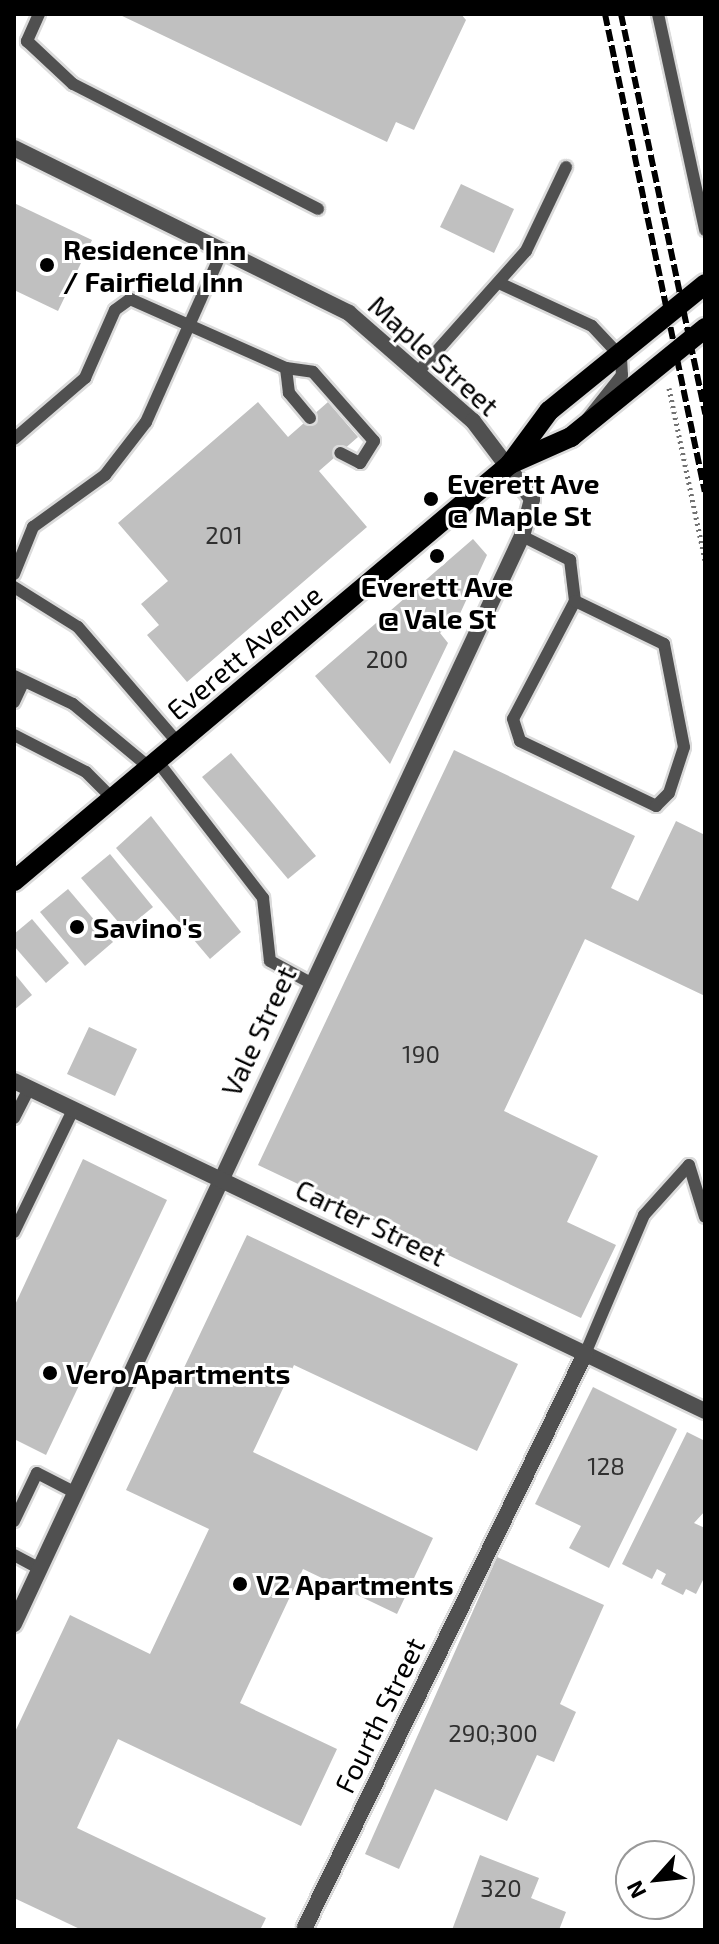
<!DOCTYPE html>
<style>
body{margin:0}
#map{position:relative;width:719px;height:1944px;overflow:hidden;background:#fff;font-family:"Exo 2",sans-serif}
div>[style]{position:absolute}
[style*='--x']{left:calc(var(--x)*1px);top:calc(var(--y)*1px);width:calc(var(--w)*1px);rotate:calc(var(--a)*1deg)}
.building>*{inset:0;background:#c0c0c0}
.path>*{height:5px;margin-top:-2.5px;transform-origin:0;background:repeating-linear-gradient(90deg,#727272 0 2px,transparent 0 6px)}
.roads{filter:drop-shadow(2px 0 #dbdbdb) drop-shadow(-2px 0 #dbdbdb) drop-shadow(0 2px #dbdbdb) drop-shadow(0 -2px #dbdbdb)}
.service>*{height:12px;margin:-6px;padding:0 6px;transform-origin:6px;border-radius:6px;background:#505050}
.minor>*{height:16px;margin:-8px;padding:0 8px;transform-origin:8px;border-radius:8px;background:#505050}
.primary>*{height:20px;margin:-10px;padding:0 10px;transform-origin:10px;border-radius:10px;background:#000}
.rail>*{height:6px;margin-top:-3px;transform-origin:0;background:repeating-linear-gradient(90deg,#000 0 12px,transparent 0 16px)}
.dots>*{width:22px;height:22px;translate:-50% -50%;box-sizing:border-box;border:4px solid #fff;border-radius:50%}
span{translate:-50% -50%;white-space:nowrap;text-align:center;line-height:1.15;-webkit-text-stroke:6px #fff;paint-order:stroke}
.number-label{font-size:24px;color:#303030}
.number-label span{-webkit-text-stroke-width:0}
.poi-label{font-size:28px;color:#000;font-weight:700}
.left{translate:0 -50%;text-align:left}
.street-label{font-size:28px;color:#000}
.frame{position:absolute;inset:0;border:16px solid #000;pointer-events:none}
.north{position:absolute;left:615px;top:1840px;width:80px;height:80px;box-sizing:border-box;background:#fff;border:2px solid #999;border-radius:50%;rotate:243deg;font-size:22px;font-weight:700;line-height:32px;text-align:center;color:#000}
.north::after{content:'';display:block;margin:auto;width:28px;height:36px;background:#000;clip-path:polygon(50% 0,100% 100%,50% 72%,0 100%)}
</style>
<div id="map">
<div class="building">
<i style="clip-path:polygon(118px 14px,461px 14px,466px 20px,414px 130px,396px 122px,387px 142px)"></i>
<i style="clip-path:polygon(461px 184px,514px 209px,494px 253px,440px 227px)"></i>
<i style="clip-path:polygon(14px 203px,92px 240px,58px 311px,14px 290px)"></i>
<i style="clip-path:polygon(258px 402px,288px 437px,328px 402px,358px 437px,319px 471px,367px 527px,187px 682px,147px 635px,159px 625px,141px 604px,168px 581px,118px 523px)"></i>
<i style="clip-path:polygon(473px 539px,487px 555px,458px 618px,440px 633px,448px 643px,390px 764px,315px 676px)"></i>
<i style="clip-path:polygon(454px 750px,635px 836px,611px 888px,638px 901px,676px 821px,705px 835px,705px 996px,585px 939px,504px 1111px,598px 1156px,567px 1222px,616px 1245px,581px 1318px,258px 1165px)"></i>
<i style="clip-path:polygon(231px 753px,316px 856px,288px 879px,202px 777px)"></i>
<i style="clip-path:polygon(151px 816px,241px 932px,210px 959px,116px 848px)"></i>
<i style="clip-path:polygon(110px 854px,153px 907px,125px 930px,81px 878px)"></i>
<i style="clip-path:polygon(68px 889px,113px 942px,85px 966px,40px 912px)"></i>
<i style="clip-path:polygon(32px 919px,69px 963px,46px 983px,14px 946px,14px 934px)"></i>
<i style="clip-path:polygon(14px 973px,32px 995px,14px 1010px)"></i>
<i style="clip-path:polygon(89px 1027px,137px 1049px,115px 1096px,67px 1074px)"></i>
<i style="clip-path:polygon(83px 1159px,167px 1200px,46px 1455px,14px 1439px,14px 1307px)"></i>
<i style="clip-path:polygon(247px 1235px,518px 1364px,477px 1451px,294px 1365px,253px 1452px,433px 1538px,397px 1614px,303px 1569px,240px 1703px,337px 1749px,301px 1826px,118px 1739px,77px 1828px,266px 1918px,260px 1930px,82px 1930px,14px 1898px,14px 1734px,70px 1615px,150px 1654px,209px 1529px,126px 1490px)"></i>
<i style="clip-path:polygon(593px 1387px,677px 1429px,609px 1568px,569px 1548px,581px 1526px,535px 1504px)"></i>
<i style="clip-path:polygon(687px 1432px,705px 1441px,705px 1511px,694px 1523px,705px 1528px,705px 1576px,696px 1594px,686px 1589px,683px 1595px,661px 1584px,666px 1574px,657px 1569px,652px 1579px,622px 1564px)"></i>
<i style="clip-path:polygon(497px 1557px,604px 1605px,560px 1704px,576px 1712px,554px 1762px,537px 1755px,507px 1821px,435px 1789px,399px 1869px,365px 1854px)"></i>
<i style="clip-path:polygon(480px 1855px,539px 1878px,531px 1898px,566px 1912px,559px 1930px,452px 1930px)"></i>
</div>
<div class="path">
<i style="--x:669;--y:388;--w:176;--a:78.2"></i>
</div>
<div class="roads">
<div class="service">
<i style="--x:39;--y:14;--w:30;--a:114"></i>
<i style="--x:27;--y:41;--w:63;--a:43.1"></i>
<i style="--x:73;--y:84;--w:275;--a:27"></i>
<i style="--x:658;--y:14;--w:221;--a:77.7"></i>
<i style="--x:499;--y:283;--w:102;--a:24.8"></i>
<i style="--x:592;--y:326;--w:42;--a:46.9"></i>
<i style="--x:621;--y:357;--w:18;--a:87"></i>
<i style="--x:622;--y:375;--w:56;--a:128.5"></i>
<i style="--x:419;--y:371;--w:161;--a:-48.3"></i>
<i style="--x:526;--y:251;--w:93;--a:-64.5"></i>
<i style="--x:310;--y:418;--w:33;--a:-130"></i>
<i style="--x:289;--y:393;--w:25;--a:-97"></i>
<i style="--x:286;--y:368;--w:27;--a:8"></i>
<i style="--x:313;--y:372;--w:92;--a:48.5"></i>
<i style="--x:374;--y:441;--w:26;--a:122"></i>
<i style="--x:360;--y:463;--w:22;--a:-153"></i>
<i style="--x:14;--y:439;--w:94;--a:-40.7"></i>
<i style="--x:85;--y:378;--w:74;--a:-66.2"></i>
<i style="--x:115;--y:310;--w:19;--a:-36"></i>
<i style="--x:130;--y:299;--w:171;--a:23.9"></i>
<i style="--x:522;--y:536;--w:54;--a:26.6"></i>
<i style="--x:570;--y:560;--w:41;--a:83"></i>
<i style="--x:575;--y:601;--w:133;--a:117.7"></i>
<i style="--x:513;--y:719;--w:23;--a:72"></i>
<i style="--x:520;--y:741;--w:151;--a:25.5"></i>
<i style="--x:656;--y:806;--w:18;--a:-45"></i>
<i style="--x:669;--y:793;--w:48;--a:-71.9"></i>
<i style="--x:684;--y:747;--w:105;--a:-101"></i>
<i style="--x:664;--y:644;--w:99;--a:-154.2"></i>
<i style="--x:14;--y:574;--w:51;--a:-68"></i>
<i style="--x:33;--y:527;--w:89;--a:-35.8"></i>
<i style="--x:105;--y:475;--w:67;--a:-52.3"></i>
<i style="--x:146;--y:422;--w:189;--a:-66"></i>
<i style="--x:14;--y:587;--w:75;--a:32"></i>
<i style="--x:78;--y:627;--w:155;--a:49.2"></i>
<i style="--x:14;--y:676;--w:65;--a:25.4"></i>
<i style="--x:73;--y:704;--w:100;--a:39.7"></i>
<i style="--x:14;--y:702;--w:23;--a:-65"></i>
<i style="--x:14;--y:735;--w:81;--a:27.2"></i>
<i style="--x:86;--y:772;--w:38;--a:45"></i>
<i style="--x:158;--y:762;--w:172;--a:52.3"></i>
<i style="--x:263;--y:898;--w:63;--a:83.7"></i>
<i style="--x:270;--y:961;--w:44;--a:28.3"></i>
<i style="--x:14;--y:1118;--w:34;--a:-63"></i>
<i style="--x:14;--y:1232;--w:136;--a:-64.2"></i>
<i style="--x:585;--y:1354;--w:151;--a:-67"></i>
<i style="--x:644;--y:1215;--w:67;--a:-48"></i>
<i style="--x:689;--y:1165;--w:54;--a:72.9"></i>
<i style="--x:14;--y:1521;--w:53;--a:-64.4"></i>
<i style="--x:37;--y:1473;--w:44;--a:27.1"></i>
<i style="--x:14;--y:1555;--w:30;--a:28"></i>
</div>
<div class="minor">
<i style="--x:14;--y:148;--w:373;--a:26.2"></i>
<i style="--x:349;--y:313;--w:164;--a:41.1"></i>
<i style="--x:473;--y:421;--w:98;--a:52.9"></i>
<i style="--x:532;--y:499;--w:38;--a:105"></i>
<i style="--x:522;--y:536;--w:1201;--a:115.03"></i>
<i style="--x:14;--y:1081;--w:766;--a:25.53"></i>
<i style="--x:305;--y:1927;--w:638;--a:-63.96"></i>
</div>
<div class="primary">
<i style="--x:510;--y:464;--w:67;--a:-23.9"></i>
<i style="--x:571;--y:437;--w:173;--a:-39.1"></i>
<i style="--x:14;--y:881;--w:648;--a:-40.05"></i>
<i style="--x:510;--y:464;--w:66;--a:-53.7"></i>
<i style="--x:549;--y:411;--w:201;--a:-39.1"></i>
</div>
</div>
<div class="rail">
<i style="--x:605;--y:14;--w:488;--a:78.2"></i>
<i style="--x:621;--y:14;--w:409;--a:78.1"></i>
</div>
<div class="dots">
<i style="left:47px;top:265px;background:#000"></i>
<i style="left:431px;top:499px;background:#000"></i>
<i style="left:437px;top:556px;background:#000"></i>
<i style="left:77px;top:927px;background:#000"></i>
<i style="left:50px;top:1373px;background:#000"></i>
<i style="left:240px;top:1584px;background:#000"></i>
</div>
<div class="number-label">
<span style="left:224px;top:535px">201</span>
<span style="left:387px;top:659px">200</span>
<span style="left:421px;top:1054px">190</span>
<span style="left:606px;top:1466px">128</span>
<span style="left:493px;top:1733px">290;300</span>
<span style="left:501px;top:1888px">320</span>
</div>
<div class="poi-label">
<span class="left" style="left:63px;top:265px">Residence Inn<br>/ Fairfield Inn</span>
<span class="left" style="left:447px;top:499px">Everett Ave<br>@ Maple St</span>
<span style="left:437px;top:602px">Everett Ave<br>@ Vale St</span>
<span class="left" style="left:93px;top:927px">Savino's</span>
<span class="left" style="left:66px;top:1373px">Vero Apartments</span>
<span class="left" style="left:256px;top:1584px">V2 Apartments</span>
</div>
<div class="street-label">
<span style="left:434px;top:355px;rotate:42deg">Maple Street</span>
<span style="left:244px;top:652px;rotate:-40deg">Everett Avenue</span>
<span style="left:258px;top:1031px;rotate:-65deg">Vale Street</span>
<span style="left:371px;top:1222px;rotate:26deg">Carter Street</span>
<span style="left:379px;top:1715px;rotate:-64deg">Fourth Street</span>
</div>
<div class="frame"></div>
<div class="north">N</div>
</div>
